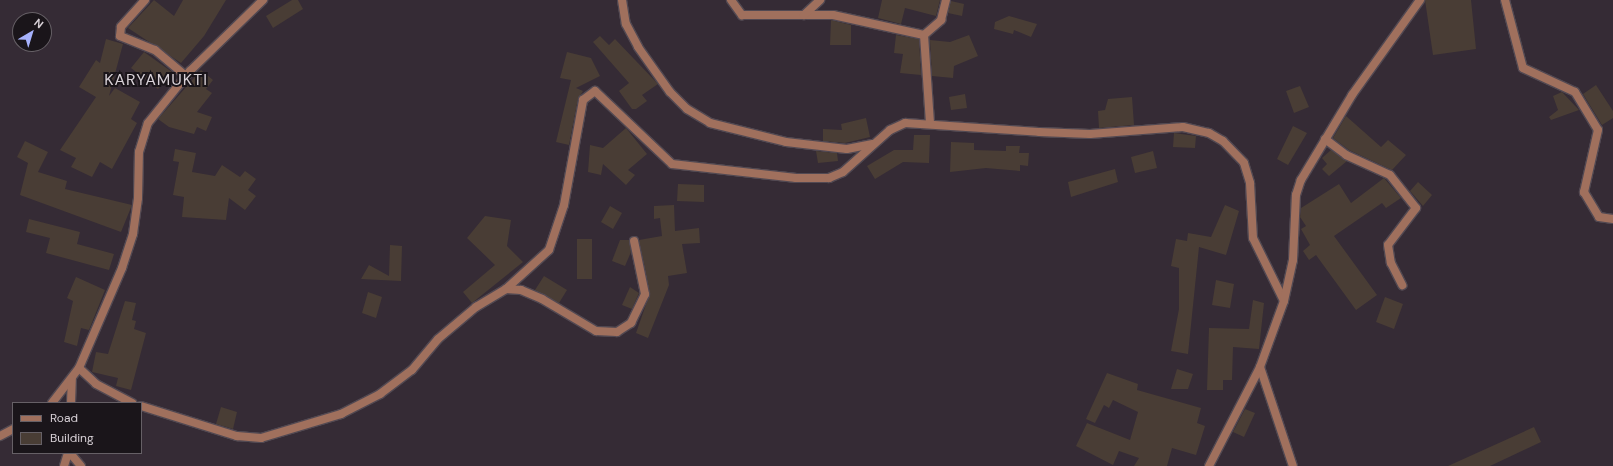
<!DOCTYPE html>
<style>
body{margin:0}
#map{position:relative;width:1613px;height:466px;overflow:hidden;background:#352b35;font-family:"DM Sans",sans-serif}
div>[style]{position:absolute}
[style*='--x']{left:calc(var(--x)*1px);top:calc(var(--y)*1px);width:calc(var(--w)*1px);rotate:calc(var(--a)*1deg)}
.building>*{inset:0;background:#493d35}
.roads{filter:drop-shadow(1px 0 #524952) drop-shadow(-1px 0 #524952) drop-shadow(0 1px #524952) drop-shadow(0 -1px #524952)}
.minor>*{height:8px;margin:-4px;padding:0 4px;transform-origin:4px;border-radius:4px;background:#a0705d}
.tertiary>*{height:8px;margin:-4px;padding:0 4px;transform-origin:4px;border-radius:4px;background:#a0705d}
span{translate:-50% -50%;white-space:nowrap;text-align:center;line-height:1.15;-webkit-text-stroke:4px #1a151a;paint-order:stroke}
.quarter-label{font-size:16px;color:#d8d1d7;letter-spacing:1px}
.legend{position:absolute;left:12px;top:402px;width:130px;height:52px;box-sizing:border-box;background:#1a151a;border:1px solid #666066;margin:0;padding:5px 7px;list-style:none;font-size:12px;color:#d8d1d7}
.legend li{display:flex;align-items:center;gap:8px;height:20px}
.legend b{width:20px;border:1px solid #666066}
.north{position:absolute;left:12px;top:12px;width:40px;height:40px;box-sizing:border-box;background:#1a151a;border:1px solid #666066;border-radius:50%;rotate:38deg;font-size:11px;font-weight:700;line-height:16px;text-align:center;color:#d8d1d7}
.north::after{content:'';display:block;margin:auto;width:14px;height:18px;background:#a6b1fc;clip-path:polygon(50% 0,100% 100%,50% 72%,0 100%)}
</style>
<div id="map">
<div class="building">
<i style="clip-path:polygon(154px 0,174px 16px,183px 0,226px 0,204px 36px,181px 63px,128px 28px)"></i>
<i style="clip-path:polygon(292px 0,298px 0,303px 9px,273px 28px,266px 16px)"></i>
<i style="clip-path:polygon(882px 0,940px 0,936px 16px,905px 8px,901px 24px,878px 18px)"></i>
<i style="clip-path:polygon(1425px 0,1471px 0,1476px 49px,1433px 55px)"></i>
<i style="clip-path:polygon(951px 1px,964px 4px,962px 16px,948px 13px)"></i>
<i style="clip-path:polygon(1009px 16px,1037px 24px,1031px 37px,1014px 30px,1013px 34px,994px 29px,995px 22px)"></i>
<i style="clip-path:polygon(831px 20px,851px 25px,851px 45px,830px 45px)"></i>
<i style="clip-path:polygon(896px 35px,919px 39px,921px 75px,900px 73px,903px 54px,894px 53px)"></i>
<i style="clip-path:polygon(969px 35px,978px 56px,954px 66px,953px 78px,932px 76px,930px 40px,950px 42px)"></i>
<i style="clip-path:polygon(600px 36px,609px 45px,615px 39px,658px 84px,642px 95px,647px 101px,636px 109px,632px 109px,619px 91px,629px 83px,593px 42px)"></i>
<i style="clip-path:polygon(106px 39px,123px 44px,109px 96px,115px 88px,140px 102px,131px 119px,137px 123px,112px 169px,100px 162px,92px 177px,71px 167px,76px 158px,60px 150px,96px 97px,79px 87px,96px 60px,100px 63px)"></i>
<i style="clip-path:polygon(144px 52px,172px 72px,158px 89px,131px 68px)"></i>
<i style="clip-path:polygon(567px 52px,591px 58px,600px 76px,576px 88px,583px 91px,578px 99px,569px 145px,556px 142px,571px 80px,560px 78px)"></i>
<i style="clip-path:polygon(201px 70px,213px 80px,206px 89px,212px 93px,197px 112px,212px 117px,206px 131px,197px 127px,194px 134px,169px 127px,158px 119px)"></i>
<i style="clip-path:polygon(1596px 85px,1613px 111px,1613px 118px,1602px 125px,1583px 94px)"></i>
<i style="clip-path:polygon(1300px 86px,1309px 107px,1294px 113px,1286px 91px)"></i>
<i style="clip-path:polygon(1562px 92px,1579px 110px,1551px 120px,1549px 117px,1558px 110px,1553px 96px)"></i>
<i style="clip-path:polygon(965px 94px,967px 108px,951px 110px,949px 97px)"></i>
<i style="clip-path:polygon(1132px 97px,1134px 125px,1099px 128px,1098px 111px,1105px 110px,1108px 99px)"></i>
<i style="clip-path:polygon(1346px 116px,1381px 147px,1388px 140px,1406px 155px,1392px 170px,1349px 150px,1333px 138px)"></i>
<i style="clip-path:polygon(866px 118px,870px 137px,845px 143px,823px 141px,823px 129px,842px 130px,841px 124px)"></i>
<i style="clip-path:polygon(1293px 126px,1307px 133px,1288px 165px,1277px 159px)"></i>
<i style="clip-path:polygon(626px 128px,647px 154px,628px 170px,635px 175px,626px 185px,603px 164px,601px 175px,588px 172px,590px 145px,603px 148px)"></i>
<i style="clip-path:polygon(1174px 133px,1196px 136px,1195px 148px,1173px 147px)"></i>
<i style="clip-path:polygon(914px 135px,930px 135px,929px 163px,903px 162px,875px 179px,867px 166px,894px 150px,913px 150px)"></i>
<i style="clip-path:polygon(25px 141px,48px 152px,38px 172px,67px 181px,65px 189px,132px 205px,121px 232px,20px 195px,28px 163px,17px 157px)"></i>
<i style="clip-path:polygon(951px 142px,974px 143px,974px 150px,1006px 151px,1006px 146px,1020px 146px,1019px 153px,1029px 153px,1028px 166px,1020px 165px,1020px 171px,986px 168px,950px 172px)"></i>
<i style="clip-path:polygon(175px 149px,196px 153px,192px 172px,215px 176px,222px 165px,240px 177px,245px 171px,256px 179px,248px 190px,256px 196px,245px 210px,229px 198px,226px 220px,182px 217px,184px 197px,173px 195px,179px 162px,173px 161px)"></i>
<i style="clip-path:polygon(1331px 150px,1347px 161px,1329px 176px,1322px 169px,1327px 164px,1322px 158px)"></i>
<i style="clip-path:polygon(816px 151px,837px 153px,838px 161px,818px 163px)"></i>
<i style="clip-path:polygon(1153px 151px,1157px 168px,1135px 173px,1131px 157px)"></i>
<i style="clip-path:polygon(1115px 169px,1118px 182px,1071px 197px,1068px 182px)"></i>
<i style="clip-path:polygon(1384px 178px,1401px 198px,1386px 208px,1382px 203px,1334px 236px,1377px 295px,1356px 310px,1316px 255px,1309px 260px,1303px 251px,1310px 245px,1301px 229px,1306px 226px,1300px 217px,1301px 208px,1339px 184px,1351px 203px)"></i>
<i style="clip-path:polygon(1418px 182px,1432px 195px,1423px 206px,1410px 191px)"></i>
<i style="clip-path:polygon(678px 184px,704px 185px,704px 202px,677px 201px)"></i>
<i style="clip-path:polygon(674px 205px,675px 231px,699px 228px,700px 243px,682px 244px,687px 273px,668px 276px,669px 285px,648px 338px,636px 333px,650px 293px,639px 240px,662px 236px,660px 218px,654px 219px,654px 206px)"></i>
<i style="clip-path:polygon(1225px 205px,1239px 211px,1226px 255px,1199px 247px,1188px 354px,1171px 351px,1179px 309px,1179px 268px,1171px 266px,1176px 239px,1187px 241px,1188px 233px,1211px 237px)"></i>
<i style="clip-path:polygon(610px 206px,622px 213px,613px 229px,601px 222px)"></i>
<i style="clip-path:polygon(485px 216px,511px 220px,507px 246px,523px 262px,472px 303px,463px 292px,495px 265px,467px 238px)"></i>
<i style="clip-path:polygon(29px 219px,80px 232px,77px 244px,114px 254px,109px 270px,46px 253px,50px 238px,26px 232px)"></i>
<i style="clip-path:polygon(577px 239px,592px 239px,592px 279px,577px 279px)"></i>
<i style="clip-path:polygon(620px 240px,629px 240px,631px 252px,625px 266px,612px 261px)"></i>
<i style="clip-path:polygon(390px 245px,402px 246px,401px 281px,361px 279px,369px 265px,389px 276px)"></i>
<i style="clip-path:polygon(544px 276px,567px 290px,559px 303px,535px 290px)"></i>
<i style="clip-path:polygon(76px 277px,105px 290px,89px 330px,81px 328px,77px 346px,64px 342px,73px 301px,67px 298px)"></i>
<i style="clip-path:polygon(1216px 280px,1234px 284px,1230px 308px,1212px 305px)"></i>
<i style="clip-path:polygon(630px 287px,639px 293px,632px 309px,622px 305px)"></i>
<i style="clip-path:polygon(368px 292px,382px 297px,376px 318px,362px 313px)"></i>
<i style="clip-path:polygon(1385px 297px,1403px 304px,1394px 329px,1376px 322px)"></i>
<i style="clip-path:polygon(1253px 300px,1264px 303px,1259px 349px,1233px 347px,1232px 380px,1223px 380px,1223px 390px,1207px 390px,1209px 328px,1249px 329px)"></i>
<i style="clip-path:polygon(125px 301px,136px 303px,132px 320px,136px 321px,134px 329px,146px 333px,131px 390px,116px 386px,118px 378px,92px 372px,96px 352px,108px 354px)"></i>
<i style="clip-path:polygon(1177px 369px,1193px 374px,1188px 389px,1171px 389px)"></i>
<i style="clip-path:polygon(1107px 373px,1138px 384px,1137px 390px,1201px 408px,1197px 423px,1205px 426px,1196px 455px,1172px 448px,1167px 466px,1134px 466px,1139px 458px,1119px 451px,1113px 465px,1076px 446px,1087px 423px,1130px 440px,1138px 412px,1113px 400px,1109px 408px,1104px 405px,1095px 423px,1086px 419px)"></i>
<i style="clip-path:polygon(221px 407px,237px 412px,233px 429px,216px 424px)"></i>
<i style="clip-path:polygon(1245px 409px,1255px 413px,1244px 437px,1233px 432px)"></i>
<i style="clip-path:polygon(1534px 427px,1541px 442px,1490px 466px,1448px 466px)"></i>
</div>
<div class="roads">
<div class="minor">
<i style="--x:145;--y:0;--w:36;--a:132"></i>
<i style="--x:121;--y:27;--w:9;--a:96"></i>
<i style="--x:120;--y:36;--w:38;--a:22"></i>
<i style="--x:155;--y:50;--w:40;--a:40"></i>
<i style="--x:622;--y:0;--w:24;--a:81"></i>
<i style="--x:626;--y:24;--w:26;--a:62"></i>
<i style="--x:638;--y:47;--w:55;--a:54.6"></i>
<i style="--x:670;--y:92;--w:24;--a:45"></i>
<i style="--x:687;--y:109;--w:27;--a:31"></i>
<i style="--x:710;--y:123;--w:78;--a:14"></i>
<i style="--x:786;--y:142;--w:61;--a:6.5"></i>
<i style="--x:847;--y:149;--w:26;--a:-11"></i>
<i style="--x:731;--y:0;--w:19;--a:54"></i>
<i style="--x:742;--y:15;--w:91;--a:0"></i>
<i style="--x:833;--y:15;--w:93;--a:12.4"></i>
<i style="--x:924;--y:35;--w:88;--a:86.1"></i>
<i style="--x:804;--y:15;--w:22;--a:-43"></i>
<i style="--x:924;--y:35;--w:23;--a:-41"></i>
<i style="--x:941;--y:20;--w:21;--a:-76"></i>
<i style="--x:1325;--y:139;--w:26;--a:37"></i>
<i style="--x:1346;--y:155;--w:48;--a:24.4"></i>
<i style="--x:1390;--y:175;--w:42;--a:51.8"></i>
<i style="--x:1416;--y:208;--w:46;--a:127.1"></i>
<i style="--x:1388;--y:245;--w:18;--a:81"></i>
<i style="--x:1391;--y:263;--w:25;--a:63"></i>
<i style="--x:506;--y:289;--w:15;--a:4"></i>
<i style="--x:521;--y:290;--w:23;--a:23"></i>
<i style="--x:542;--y:299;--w:63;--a:30.7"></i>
<i style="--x:596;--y:331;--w:21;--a:3"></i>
<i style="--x:617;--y:332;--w:17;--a:-33"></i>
<i style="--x:631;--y:323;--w:32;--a:-64"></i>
<i style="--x:645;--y:294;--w:54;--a:-101.7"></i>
<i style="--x:1260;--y:367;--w:104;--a:71.6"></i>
<i style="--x:79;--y:368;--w:23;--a:43"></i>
<i style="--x:96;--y:384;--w:41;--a:27.8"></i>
<i style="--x:52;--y:403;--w:44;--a:-52.4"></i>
<i style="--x:79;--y:368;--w:109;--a:-66.7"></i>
<i style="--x:122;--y:268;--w:36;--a:-72"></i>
<i style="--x:133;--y:234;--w:36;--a:-82"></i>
<i style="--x:138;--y:198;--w:46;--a:-88.8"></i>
<i style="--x:139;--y:152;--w:30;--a:-73"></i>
<i style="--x:148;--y:123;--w:67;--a:-51.1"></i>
<i style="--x:190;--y:71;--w:102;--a:-44.2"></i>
<i style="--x:71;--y:403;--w:24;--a:-88"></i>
<i style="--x:141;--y:406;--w:101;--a:17.4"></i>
<i style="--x:237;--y:436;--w:24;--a:5"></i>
<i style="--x:261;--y:438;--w:84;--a:-16.7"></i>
<i style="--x:341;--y:414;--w:44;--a:-27.1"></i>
<i style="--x:380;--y:394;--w:40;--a:-37"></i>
<i style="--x:412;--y:370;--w:40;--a:-50"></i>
<i style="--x:438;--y:339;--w:50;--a:-40.1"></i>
<i style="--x:476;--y:307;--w:35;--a:-31"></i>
<i style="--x:506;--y:289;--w:58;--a:-42.2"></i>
<i style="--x:549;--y:250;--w:47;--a:-71.6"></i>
<i style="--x:564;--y:205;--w:107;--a:-79.7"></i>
<i style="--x:583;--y:100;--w:15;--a:-37"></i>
<i style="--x:595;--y:91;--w:106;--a:43.5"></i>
<i style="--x:672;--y:164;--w:125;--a:6.4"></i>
<i style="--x:796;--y:178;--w:33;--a:0"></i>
<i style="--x:829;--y:178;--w:15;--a:-23"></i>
<i style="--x:843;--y:172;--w:63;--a:-41.8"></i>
<i style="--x:890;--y:130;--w:17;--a:-25"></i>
<i style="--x:905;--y:123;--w:134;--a:3.8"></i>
<i style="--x:1039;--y:132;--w:51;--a:2.2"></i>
<i style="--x:1090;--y:134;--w:93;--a:-4.3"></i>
<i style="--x:1183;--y:127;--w:27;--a:13"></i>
<i style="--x:1209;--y:133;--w:16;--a:30"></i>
<i style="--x:1223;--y:141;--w:30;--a:46"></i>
<i style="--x:1244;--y:163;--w:21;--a:73"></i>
<i style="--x:1250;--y:183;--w:55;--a:86.9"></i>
<i style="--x:1253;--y:238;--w:70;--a:63.8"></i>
<i style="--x:0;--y:436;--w:15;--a:-28"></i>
<i style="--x:70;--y:453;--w:17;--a:50"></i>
<i style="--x:64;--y:466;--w:14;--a:-73"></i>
<i style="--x:1209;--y:466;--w:111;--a:-62.7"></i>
<i style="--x:1260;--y:367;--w:70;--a:-70"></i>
<i style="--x:1284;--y:301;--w:42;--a:-77.6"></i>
<i style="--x:1293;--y:260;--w:65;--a:-87.4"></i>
<i style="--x:1296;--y:195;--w:16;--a:-72"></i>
<i style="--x:1301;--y:180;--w:99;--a:-59"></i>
<i style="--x:1352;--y:95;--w:117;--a:-54.4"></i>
</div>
<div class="tertiary">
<i style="--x:1505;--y:0;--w:70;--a:75.2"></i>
<i style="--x:1523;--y:68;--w:57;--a:24.8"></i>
<i style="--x:1575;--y:92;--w:44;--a:58.8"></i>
<i style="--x:1598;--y:130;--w:64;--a:102.7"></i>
<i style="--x:1584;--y:192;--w:29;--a:59"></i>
<i style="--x:1599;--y:217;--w:14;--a:8"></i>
</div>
</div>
<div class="quarter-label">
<span style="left:156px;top:80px">KARYAMUKTI</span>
</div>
<ul class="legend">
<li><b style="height:5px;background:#a0705d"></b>Road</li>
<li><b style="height:11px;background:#493d35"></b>Building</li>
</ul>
<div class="north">N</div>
</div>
